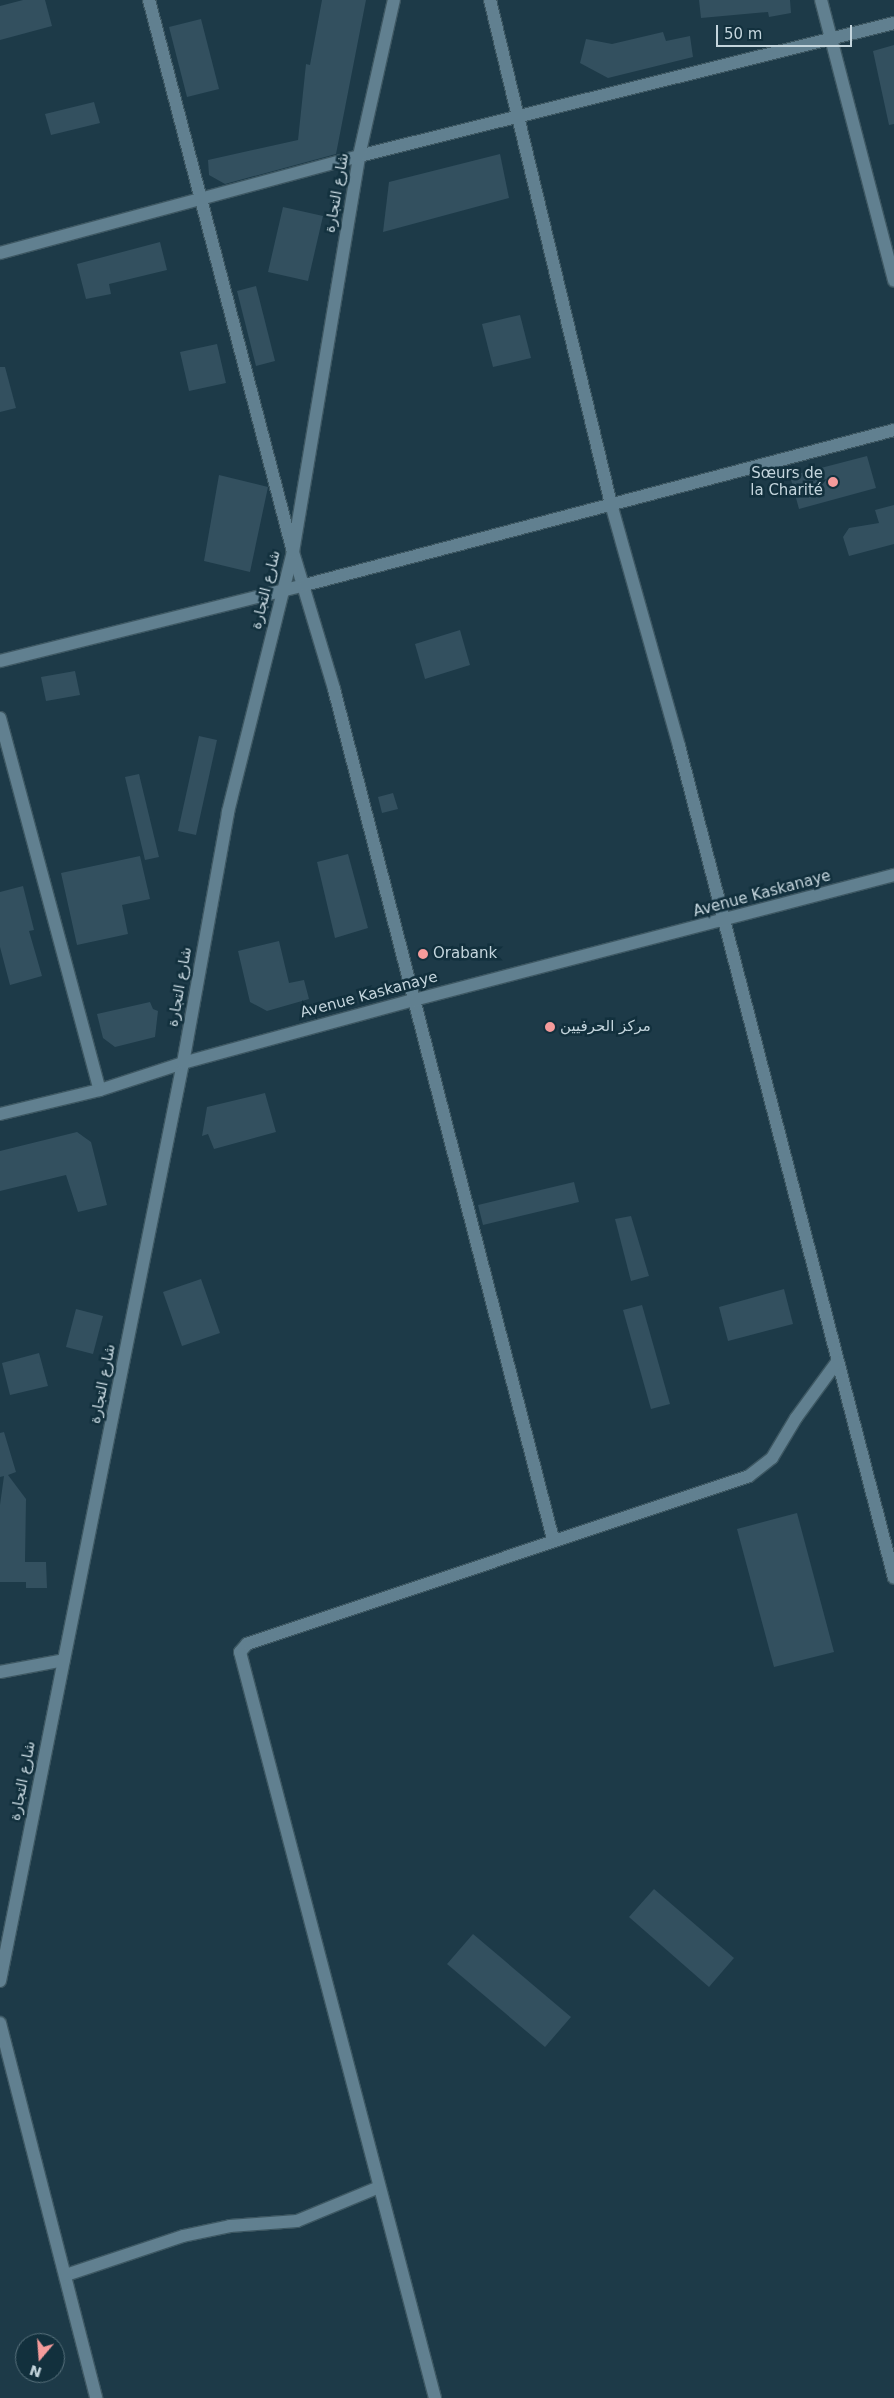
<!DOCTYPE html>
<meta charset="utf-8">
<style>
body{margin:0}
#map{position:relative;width:894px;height:2398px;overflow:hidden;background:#1d3a48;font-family:"DejaVu Sans","Noto Sans Arabic",sans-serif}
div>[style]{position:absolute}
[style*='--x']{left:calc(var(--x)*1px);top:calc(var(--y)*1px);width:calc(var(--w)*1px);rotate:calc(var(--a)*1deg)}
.building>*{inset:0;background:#33505f}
.roads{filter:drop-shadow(1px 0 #3d5762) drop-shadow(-1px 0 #3d5762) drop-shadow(0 1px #3d5762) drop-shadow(0 -1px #3d5762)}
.minor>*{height:12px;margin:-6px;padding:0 6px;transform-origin:6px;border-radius:6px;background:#618090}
.dots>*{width:14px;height:14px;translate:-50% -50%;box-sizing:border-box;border:2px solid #12303d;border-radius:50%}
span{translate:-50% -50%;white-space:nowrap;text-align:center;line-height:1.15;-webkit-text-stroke:5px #12303d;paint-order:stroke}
.street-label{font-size:15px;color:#c4d5dd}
.poi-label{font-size:15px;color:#c4d5dd}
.right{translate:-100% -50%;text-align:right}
.left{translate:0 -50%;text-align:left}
.north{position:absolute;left:15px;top:2333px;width:50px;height:50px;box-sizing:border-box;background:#12303d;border:1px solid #59727d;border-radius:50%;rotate:198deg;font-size:14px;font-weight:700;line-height:20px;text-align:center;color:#c4d5dd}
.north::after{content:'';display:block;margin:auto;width:18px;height:22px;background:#f59b9b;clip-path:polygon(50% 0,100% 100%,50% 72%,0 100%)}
.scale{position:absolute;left:716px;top:25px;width:136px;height:22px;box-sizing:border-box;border:2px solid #c4d5dd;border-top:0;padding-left:6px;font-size:15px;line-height:18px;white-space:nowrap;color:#c4d5dd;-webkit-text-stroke:4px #12303d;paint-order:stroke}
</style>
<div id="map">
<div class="building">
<i style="clip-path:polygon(23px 0,45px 0,52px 26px,0 40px,0 6px)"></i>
<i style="clip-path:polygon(322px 0,366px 0,336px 154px,225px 184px,209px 175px,208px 160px,298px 140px,306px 64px,310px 65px)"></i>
<i style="clip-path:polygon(699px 0,790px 0,791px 13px,769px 17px,768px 12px,701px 18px)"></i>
<i style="clip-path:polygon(201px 19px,219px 89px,187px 97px,169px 27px)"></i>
<i style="clip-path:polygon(663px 32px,666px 41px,690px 36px,693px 57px,608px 78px,580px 63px,586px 39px,612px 44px)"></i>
<i style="clip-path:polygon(894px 45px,894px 124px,889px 125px,873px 51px)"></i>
<i style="clip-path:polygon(94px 102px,100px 123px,51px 135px,45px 114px)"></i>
<i style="clip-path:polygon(500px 154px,509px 198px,383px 232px,389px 182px)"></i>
<i style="clip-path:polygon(283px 207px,323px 216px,308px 281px,268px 272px)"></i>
<i style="clip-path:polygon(160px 242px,167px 270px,109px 284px,111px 294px,86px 299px,77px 264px)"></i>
<i style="clip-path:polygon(256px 286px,275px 361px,256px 366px,237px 291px)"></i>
<i style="clip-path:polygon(520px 315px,531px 358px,493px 367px,482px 324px)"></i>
<i style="clip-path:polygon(217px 344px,226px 383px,189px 391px,180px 352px)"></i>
<i style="clip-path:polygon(0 367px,5px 367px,16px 408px,0 412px)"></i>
<i style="clip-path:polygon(867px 456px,876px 488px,799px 509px,790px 476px)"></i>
<i style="clip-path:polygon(219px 475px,268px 487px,250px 572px,204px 561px)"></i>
<i style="clip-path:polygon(894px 505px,894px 544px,849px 556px,843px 537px,849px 528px,879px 523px,875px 510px)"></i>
<i style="clip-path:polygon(460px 630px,470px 665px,425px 679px,415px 644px)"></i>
<i style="clip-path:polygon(75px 671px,80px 695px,46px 701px,41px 677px)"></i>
<i style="clip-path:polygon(199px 736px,217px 740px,196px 835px,178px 831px)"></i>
<i style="clip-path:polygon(139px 774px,159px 857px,145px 860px,125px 777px)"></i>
<i style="clip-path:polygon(393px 793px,398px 809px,382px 813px,378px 797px)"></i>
<i style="clip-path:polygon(348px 854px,368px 928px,335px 938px,317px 862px)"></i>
<i style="clip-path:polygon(140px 856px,150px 899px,122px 905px,128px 934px,77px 945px,61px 873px)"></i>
<i style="clip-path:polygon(23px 886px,34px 930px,29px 931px,42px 976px,10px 985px,0 947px,0 892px)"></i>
<i style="clip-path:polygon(279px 941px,289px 983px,304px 980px,309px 999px,267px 1011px,250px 1002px,238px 951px)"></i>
<i style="clip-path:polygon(150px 1002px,153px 1009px,158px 1011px,155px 1037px,115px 1047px,103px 1038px,97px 1014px)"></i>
<i style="clip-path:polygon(265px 1093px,276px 1132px,214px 1149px,208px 1134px,202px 1136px,207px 1107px)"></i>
<i style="clip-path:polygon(77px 1132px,91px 1142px,107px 1205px,78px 1212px,66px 1175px,0 1191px,0 1151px)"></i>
<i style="clip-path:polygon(574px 1182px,579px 1202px,483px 1225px,478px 1205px)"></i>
<i style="clip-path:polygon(631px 1216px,649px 1276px,631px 1281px,615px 1219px)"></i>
<i style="clip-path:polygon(201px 1279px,220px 1333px,182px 1346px,163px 1292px)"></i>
<i style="clip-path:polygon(784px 1289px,793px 1324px,728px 1341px,719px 1307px)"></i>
<i style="clip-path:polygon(642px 1305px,670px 1404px,651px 1409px,623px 1310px)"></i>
<i style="clip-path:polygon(76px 1309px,103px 1316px,93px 1354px,66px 1347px)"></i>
<i style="clip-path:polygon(39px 1353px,48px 1386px,10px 1395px,2px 1363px)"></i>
<i style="clip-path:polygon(4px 1432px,16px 1472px,8px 1475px,26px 1499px,25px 1562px,46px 1562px,47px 1588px,26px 1588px,26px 1582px,0 1582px,0 1505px,4px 1476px,0 1477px,0 1433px)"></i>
<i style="clip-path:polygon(797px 1513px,834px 1652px,774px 1667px,737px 1529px)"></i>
<i style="clip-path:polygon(654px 1889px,734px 1958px,709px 1987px,629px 1917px)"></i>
<i style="clip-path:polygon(473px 1934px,571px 2017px,545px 2047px,447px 1964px)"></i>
</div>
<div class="roads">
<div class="minor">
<i style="--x:149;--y:0;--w:570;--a:75.38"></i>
<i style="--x:293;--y:552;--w:143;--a:73.3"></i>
<i style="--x:334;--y:689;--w:878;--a:75.55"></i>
<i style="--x:490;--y:0;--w:518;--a:76.5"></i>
<i style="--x:611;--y:504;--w:251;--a:74.3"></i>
<i style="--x:679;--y:746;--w:859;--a:75.51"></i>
<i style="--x:821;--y:0;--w:290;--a:75.4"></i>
<i style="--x:0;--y:253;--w:372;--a:-15.1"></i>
<i style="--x:359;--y:156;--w:551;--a:-13.96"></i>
<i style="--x:0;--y:661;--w:314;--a:-14"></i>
<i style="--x:305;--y:585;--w:609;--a:-14.74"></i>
<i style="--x:0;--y:718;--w:385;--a:75"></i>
<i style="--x:0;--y:1114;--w:103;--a:-13.5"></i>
<i style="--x:100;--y:1090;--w:87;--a:-18"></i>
<i style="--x:183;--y:1063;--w:239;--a:-15.3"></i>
<i style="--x:414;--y:1000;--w:496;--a:-14.6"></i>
<i style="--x:0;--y:1672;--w:65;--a:-10.6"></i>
<i style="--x:0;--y:1981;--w:936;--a:-78.73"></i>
<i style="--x:183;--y:1063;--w:255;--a:-79.8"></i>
<i style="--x:228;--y:812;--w:268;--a:-76"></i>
<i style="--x:293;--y:552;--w:401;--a:-80.5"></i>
<i style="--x:359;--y:156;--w:160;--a:-77.4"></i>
<i style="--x:0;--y:2023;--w:387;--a:75.6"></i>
<i style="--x:66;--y:2275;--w:123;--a:-18.4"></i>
<i style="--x:183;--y:2236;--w:48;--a:-12"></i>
<i style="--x:230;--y:2226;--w:67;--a:-4.3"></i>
<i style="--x:297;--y:2221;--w:89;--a:-22.5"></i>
<i style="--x:435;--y:2398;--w:771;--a:-104.65"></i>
<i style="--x:240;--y:1652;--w:11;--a:-49"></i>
<i style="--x:247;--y:1644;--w:529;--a:-18.5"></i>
<i style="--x:749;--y:1476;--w:29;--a:-38"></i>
<i style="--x:772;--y:1458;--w:47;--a:-59"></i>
<i style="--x:796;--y:1418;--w:69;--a:-53.8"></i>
</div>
</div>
<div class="dots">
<i style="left:833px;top:482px;background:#f59b9b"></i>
<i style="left:423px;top:954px;background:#f59b9b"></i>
<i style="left:550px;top:1027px;background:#f59b9b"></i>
</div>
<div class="street-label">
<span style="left:337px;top:193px;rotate:-80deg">شارع التجارة</span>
<span style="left:266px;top:590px;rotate:-76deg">شارع التجارة</span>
<span style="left:762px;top:894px;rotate:-15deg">Avenue Kaskanaye</span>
<span style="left:180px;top:987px;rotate:-80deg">شارع التجارة</span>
<span style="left:369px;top:995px;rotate:-15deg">Avenue Kaskanaye</span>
<span style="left:103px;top:1384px;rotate:-79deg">شارع التجارة</span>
<span style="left:23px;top:1781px;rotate:-79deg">شارع التجارة</span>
</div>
<div class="poi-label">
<span class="right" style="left:823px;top:482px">Sœurs de<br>la Charité</span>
<span class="left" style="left:433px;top:954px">Orabank</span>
<span class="left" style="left:560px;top:1027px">مركز الحرفيين</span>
</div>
<div class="north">N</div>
<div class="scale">50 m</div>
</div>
